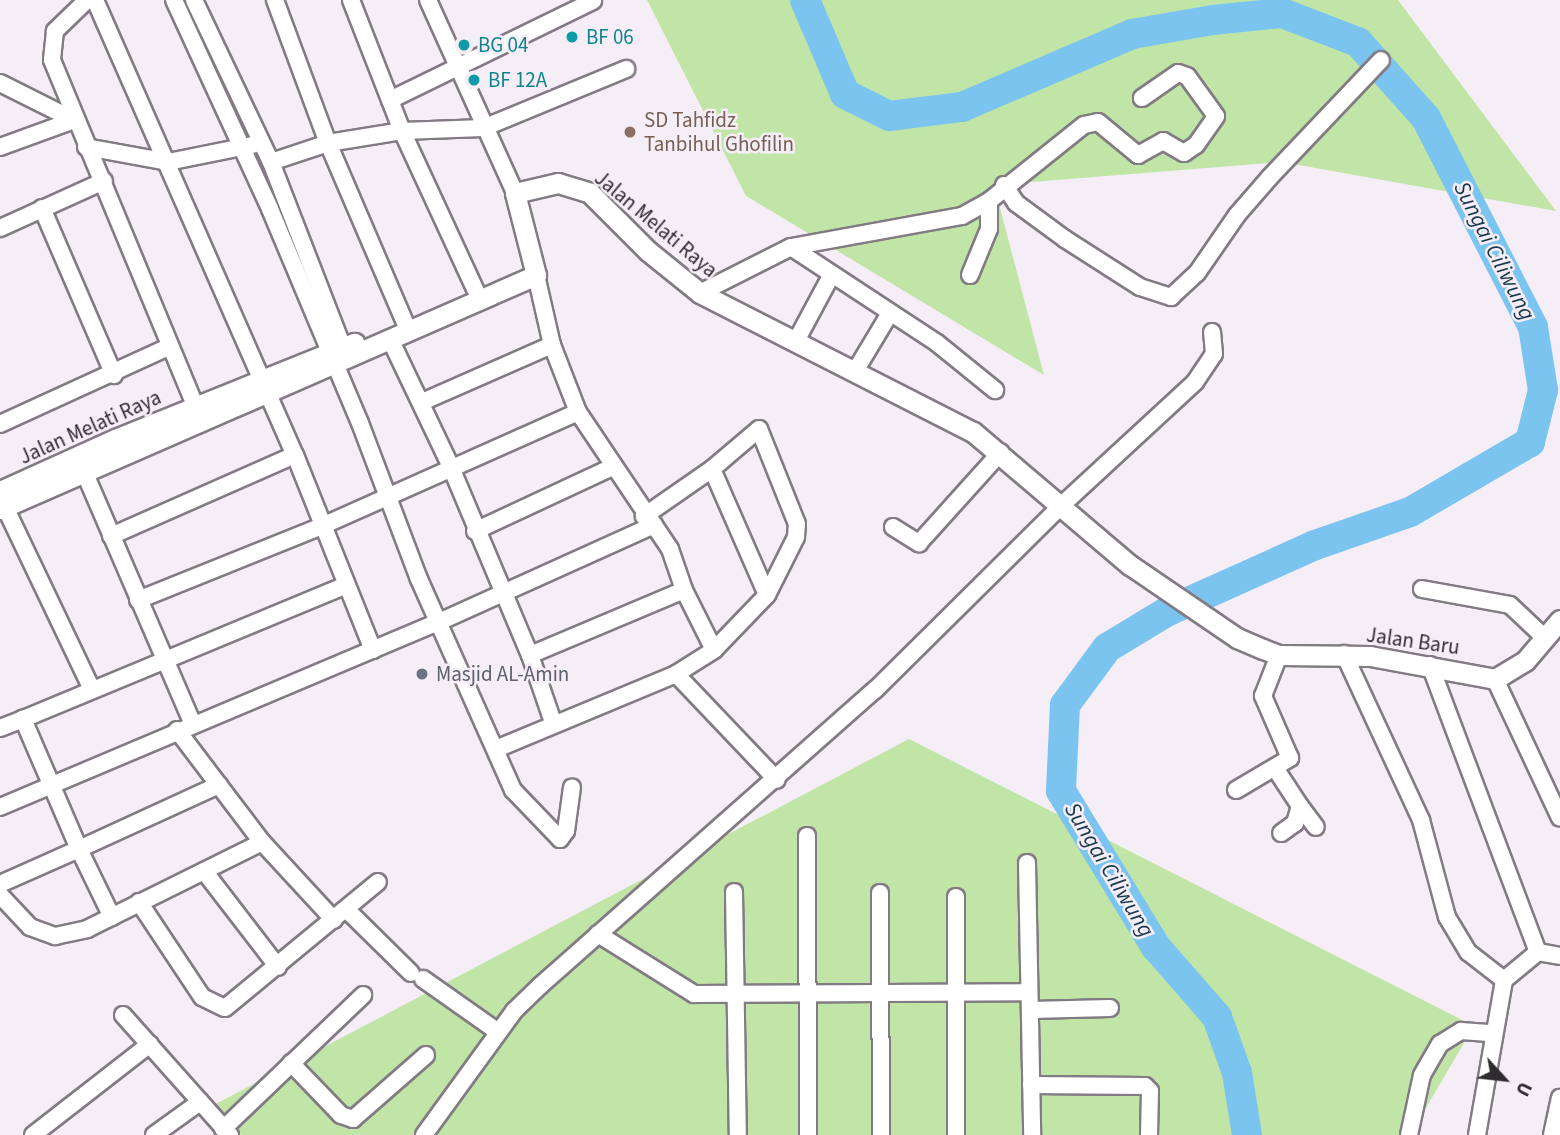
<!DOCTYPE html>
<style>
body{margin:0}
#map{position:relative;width:1560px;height:1135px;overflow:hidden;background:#f6eef7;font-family:"Source Sans 3",sans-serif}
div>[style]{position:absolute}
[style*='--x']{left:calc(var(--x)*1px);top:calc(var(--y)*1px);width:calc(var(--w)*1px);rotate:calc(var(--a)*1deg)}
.green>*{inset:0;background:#c1e5a7}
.river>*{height:30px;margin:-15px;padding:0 15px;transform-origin:15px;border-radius:15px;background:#7cc4f0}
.roads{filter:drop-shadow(2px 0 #837b84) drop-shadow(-2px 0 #837b84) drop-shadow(0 2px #837b84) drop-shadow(0 -2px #837b84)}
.minor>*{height:16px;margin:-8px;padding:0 8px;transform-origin:8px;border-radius:8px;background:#fff}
.tertiary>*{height:19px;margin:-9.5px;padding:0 9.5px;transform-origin:9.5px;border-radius:9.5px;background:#fff}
.dots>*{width:19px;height:19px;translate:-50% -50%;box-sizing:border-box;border:4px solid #f6eef7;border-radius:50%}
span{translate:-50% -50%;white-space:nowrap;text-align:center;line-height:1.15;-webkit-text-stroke:5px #f6eef7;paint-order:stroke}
.culture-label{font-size:21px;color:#0d838f}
.left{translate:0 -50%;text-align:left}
.education-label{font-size:21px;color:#785e54}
.street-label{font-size:21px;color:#2f2c30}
.worship-label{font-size:21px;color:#5b616d}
.water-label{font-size:23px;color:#18384b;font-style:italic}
.north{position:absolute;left:1469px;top:1044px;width:70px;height:70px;-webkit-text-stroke:5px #f6eef7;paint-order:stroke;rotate:117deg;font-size:19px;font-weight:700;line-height:28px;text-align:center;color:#2f2c30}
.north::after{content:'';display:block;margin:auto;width:24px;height:32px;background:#2f2c30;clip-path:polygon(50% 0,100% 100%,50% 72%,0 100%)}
</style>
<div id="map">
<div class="green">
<i style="clip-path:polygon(647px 0,1398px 0,1556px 211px,1282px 162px,994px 185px,1044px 375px,746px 196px)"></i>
<i style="clip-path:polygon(909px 739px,1474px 1026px,1410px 1135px,241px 1135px,208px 1108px)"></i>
</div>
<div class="river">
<i style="--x:805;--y:0;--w:102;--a:66.9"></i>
<i style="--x:845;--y:94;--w:49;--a:26.6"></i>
<i style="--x:889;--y:116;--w:74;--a:-7"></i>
<i style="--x:962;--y:107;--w:185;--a:-23.2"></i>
<i style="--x:1132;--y:34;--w:82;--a:-9.8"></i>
<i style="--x:1213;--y:20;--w:69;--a:-5.8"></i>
<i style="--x:1282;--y:13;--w:81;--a:20.9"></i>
<i style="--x:1358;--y:42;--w:102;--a:48.2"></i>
<i style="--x:1426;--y:118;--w:235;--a:62.9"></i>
<i style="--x:1533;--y:327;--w:64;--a:81"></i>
<i style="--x:1543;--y:390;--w:54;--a:104"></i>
<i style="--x:1530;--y:442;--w:139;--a:149.7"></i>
<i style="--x:1410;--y:512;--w:101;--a:160.8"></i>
<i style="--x:1315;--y:545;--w:161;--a:155.8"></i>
<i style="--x:1168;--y:611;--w:71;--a:148.8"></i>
<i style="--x:1107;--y:648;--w:71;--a:126.4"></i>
<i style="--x:1065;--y:705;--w:86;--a:92.7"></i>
<i style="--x:1061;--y:791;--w:183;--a:58.7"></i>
<i style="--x:1156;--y:947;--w:93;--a:48.9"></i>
<i style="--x:1217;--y:1017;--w:59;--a:70.3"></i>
<i style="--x:1237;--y:1073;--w:63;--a:80.8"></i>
</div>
<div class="roads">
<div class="minor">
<i style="--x:87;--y:0;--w:45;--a:135.9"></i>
<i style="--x:55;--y:31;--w:29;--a:96"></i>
<i style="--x:52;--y:60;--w:374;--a:67.5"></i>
<i style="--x:95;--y:0;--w:497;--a:66.3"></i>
<i style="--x:295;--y:455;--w:210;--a:68.2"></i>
<i style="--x:174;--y:0;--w:230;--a:65.3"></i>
<i style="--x:270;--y:209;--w:232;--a:67.2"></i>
<i style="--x:360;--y:423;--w:167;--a:69.3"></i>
<i style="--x:419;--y:579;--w:231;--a:66"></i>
<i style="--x:513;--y:790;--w:68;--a:46.2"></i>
<i style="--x:560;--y:839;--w:10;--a:-53"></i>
<i style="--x:566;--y:831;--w:44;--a:-82.2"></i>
<i style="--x:194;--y:0;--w:179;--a:64.6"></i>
<i style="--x:271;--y:162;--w:210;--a:68.8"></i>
<i style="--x:275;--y:0;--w:153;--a:69.7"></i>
<i style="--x:328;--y:143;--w:196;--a:66.8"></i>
<i style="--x:351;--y:0;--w:141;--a:68.7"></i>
<i style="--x:402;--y:131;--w:176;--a:65.2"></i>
<i style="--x:428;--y:0;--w:212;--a:65.7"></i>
<i style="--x:0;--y:83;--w:83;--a:26.6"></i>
<i style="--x:390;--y:100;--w:226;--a:-26"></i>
<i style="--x:0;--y:147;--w:79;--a:-20"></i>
<i style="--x:86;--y:147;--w:83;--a:10.4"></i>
<i style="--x:168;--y:162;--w:86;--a:-11.4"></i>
<i style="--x:271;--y:162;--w:60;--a:-18.4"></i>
<i style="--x:328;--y:143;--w:75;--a:-9.2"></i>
<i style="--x:402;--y:131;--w:81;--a:-2.1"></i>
<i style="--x:483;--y:128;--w:155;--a:-22.4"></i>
<i style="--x:1004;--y:185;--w:22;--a:56"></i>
<i style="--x:1016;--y:203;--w:61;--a:36.3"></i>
<i style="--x:1065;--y:239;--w:89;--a:32.6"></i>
<i style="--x:1140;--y:287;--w:33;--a:18"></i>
<i style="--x:1171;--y:297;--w:35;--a:-43"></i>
<i style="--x:1197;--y:273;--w:70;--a:-55.4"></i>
<i style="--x:1237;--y:215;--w:50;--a:-49"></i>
<i style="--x:1270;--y:177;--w:161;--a:-46.5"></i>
<i style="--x:42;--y:208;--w:182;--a:66.7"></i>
<i style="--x:0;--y:228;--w:114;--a:-24.3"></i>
<i style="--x:791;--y:247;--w:175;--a:33.3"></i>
<i style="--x:937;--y:343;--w:75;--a:39"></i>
<i style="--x:536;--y:275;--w:72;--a:77.1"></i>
<i style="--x:552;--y:345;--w:72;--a:68.8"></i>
<i style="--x:578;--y:412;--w:165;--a:56.1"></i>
<i style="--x:670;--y:549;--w:43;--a:71.1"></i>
<i style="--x:684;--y:590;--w:67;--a:63.4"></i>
<i style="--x:970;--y:275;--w:50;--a:-67.6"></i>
<i style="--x:989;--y:229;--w:28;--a:-90"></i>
<i style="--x:700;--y:293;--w:102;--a:-26.8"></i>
<i style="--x:791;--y:247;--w:174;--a:-10.3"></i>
<i style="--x:962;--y:216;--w:31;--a:-29"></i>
<i style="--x:989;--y:201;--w:122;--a:-38.7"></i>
<i style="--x:1084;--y:125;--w:14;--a:-12"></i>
<i style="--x:1098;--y:122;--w:52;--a:39.5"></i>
<i style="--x:1138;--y:155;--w:29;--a:-29"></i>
<i style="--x:1163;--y:141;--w:24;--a:30"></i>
<i style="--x:1184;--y:153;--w:14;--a:-34"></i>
<i style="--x:1196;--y:145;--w:35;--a:-55"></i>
<i style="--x:1216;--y:116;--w:49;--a:-125.9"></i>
<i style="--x:1187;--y:76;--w:9;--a:-162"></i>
<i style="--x:1178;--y:73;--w:44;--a:145.2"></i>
<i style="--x:390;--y:339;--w:140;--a:64.5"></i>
<i style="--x:450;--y:465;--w:206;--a:67.2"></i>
<i style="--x:530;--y:655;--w:71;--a:71.1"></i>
<i style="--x:795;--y:343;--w:76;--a:-61.8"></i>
<i style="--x:854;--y:373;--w:70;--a:-59"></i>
<i style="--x:422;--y:402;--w:142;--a:-23.7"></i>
<i style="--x:0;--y:424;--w:187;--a:-24.6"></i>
<i style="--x:80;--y:462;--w:285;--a:66.7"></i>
<i style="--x:712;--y:469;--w:137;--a:66.4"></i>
<i style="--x:5;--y:507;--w:202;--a:64.5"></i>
<i style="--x:893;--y:527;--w:31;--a:32"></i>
<i style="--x:919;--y:543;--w:122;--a:-48"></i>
<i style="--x:475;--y:531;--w:151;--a:-25"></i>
<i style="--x:111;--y:536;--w:201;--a:-23.8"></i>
<i style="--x:1422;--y:589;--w:89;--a:10.3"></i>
<i style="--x:1510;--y:605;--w:47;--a:43.3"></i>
<i style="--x:138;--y:600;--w:198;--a:-21.9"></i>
<i style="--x:322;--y:526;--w:280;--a:-24"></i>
<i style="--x:1344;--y:654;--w:183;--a:65.1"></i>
<i style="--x:1421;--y:820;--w:100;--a:75"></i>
<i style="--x:1447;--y:917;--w:41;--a:59"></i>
<i style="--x:1468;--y:952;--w:46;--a:37.9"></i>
<i style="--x:530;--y:655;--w:167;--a:-22.9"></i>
<i style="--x:1430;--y:665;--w:307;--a:69.4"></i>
<i style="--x:1538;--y:952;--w:22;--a:10"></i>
<i style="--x:676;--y:674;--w:146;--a:46.4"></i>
<i style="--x:1495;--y:679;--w:153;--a:64.9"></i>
<i style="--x:0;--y:728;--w:25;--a:-21"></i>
<i style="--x:177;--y:730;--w:141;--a:52.8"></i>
<i style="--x:262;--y:842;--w:106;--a:47.3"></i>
<i style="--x:496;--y:749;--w:195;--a:-22.6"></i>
<i style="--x:676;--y:674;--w:45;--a:-32.3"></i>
<i style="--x:714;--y:650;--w:76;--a:-46.1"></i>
<i style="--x:767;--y:595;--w:65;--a:-63.4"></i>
<i style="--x:796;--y:537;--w:13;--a:-86"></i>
<i style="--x:797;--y:524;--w:102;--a:-111.8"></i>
<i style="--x:759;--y:429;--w:62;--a:139.6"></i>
<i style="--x:712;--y:469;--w:83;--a:145.3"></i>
<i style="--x:1275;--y:768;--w:45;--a:56.7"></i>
<i style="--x:1300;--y:806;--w:18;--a:106"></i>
<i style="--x:1295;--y:823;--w:17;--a:144"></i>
<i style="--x:1236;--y:790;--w:63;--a:-30.7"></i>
<i style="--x:1290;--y:758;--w:68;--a:-113.5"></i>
<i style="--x:1263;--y:696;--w:44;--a:-68.7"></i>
<i style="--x:1300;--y:806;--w:26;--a:53"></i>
<i style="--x:0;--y:807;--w:476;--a:-22.9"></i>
<i style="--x:439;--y:622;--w:236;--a:-24.3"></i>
<i style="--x:807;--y:836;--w:299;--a:89.8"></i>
<i style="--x:1027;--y:863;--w:272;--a:88.9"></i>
<i style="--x:204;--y:871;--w:121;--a:52.4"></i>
<i style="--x:0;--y:884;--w:86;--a:-23.9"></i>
<i style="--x:79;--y:849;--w:142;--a:-113.3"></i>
<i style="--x:23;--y:719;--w:350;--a:-22.5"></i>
<i style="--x:734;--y:892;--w:243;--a:89.1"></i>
<i style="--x:880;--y:893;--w:242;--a:89.8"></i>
<i style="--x:0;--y:895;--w:44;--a:46.8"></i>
<i style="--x:30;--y:927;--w:27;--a:20"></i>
<i style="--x:55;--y:936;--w:33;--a:-12"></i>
<i style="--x:87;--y:929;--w:195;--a:-26.4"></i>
<i style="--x:139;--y:902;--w:114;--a:56.4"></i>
<i style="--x:202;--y:997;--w:25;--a:26"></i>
<i style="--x:225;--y:1008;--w:198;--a:-39.5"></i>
<i style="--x:346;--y:909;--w:91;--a:44.6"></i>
<i style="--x:112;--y:917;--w:76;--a:-115.9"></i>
<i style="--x:79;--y:849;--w:154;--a:-24.6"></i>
<i style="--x:598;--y:934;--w:113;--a:32"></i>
<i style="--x:694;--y:994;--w:332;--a:-0.3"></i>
<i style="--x:423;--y:979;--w:92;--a:35.2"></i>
<i style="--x:1031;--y:1010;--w:79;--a:-1.5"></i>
<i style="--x:123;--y:1015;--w:161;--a:48.3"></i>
<i style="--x:291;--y:1063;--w:72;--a:46.1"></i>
<i style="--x:341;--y:1115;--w:13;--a:18"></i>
<i style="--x:353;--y:1119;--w:97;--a:-41.2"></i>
<i style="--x:1031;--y:1085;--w:114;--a:0.5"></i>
<i style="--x:1145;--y:1086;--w:7;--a:45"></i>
<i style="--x:1150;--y:1091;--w:44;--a:91.3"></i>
<i style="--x:223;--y:1129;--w:194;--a:-43.7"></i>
<i style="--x:33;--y:1135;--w:148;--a:-37.9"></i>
<i style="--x:154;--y:1135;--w:57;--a:-35.7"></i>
<i style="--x:424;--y:1135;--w:153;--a:-54"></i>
<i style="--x:514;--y:1011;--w:37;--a:-44"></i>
<i style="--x:541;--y:985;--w:446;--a:-41.5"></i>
<i style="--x:875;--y:690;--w:264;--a:-44.7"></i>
<i style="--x:1063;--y:504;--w:180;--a:-42.7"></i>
<i style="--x:1195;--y:382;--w:34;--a:-56"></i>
<i style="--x:1214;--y:354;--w:22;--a:-95"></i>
<i style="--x:956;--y:1135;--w:238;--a:-90"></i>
<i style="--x:1409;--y:1135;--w:61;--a:-77.8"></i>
<i style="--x:1422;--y:1075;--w:36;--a:-60"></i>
<i style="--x:1440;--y:1044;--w:25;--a:-32"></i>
<i style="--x:1461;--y:1031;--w:31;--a:4"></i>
<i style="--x:1477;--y:1135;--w:157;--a:-80.1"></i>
<i style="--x:1504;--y:980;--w:44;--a:-39.5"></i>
<i style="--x:1552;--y:1135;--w:38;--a:-78"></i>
</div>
<div class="tertiary">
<i style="--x:0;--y:491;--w:126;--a:-24.3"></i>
<i style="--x:115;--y:439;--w:258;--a:-21.9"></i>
<i style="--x:0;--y:509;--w:585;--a:-23.58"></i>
<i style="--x:536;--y:275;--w:85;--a:-104.4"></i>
<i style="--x:515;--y:193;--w:44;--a:-13.1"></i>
<i style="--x:558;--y:183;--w:34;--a:17"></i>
<i style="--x:590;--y:193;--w:82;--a:45"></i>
<i style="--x:648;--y:251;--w:67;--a:38.9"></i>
<i style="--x:700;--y:293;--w:306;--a:27"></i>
<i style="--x:973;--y:432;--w:206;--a:40.3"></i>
<i style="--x:1130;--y:565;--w:130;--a:34.3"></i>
<i style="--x:1237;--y:638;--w:28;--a:23"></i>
<i style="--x:1263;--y:649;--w:17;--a:21"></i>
<i style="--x:1279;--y:655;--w:91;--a:0.6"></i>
<i style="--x:1370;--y:656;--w:127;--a:10.4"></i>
<i style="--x:1495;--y:679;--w:35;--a:-31"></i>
<i style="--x:1525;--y:661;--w:54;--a:-49.5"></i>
</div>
</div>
<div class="dots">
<i style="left:572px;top:37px;background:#0f9aa8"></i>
<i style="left:464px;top:45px;background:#0f9aa8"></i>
<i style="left:474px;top:80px;background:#0f9aa8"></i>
<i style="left:630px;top:132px;background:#8d6e63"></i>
<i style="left:422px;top:674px;background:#6b7280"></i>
</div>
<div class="culture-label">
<span class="left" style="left:586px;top:37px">BF 06</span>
<span class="left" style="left:478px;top:45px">BG 04</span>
<span class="left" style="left:488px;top:80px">BF 12A</span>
</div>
<div class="education-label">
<span class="left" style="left:644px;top:132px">SD Tahfidz<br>Tanbihul Ghofilin</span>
</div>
<div class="street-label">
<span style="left:656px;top:224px;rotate:40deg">Jalan Melati Raya</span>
<span style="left:90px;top:427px;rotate:-24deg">Jalan Melati Raya</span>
<span style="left:1413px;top:641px;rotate:8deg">Jalan Baru</span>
</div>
<div class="worship-label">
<span class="left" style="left:436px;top:674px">Masjid AL-Amin</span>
</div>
<div class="water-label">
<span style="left:1494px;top:251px;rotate:63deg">Sungai Ciliwung</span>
<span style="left:1109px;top:870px;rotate:59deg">Sungai Ciliwung</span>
</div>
<div class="north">U</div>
</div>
